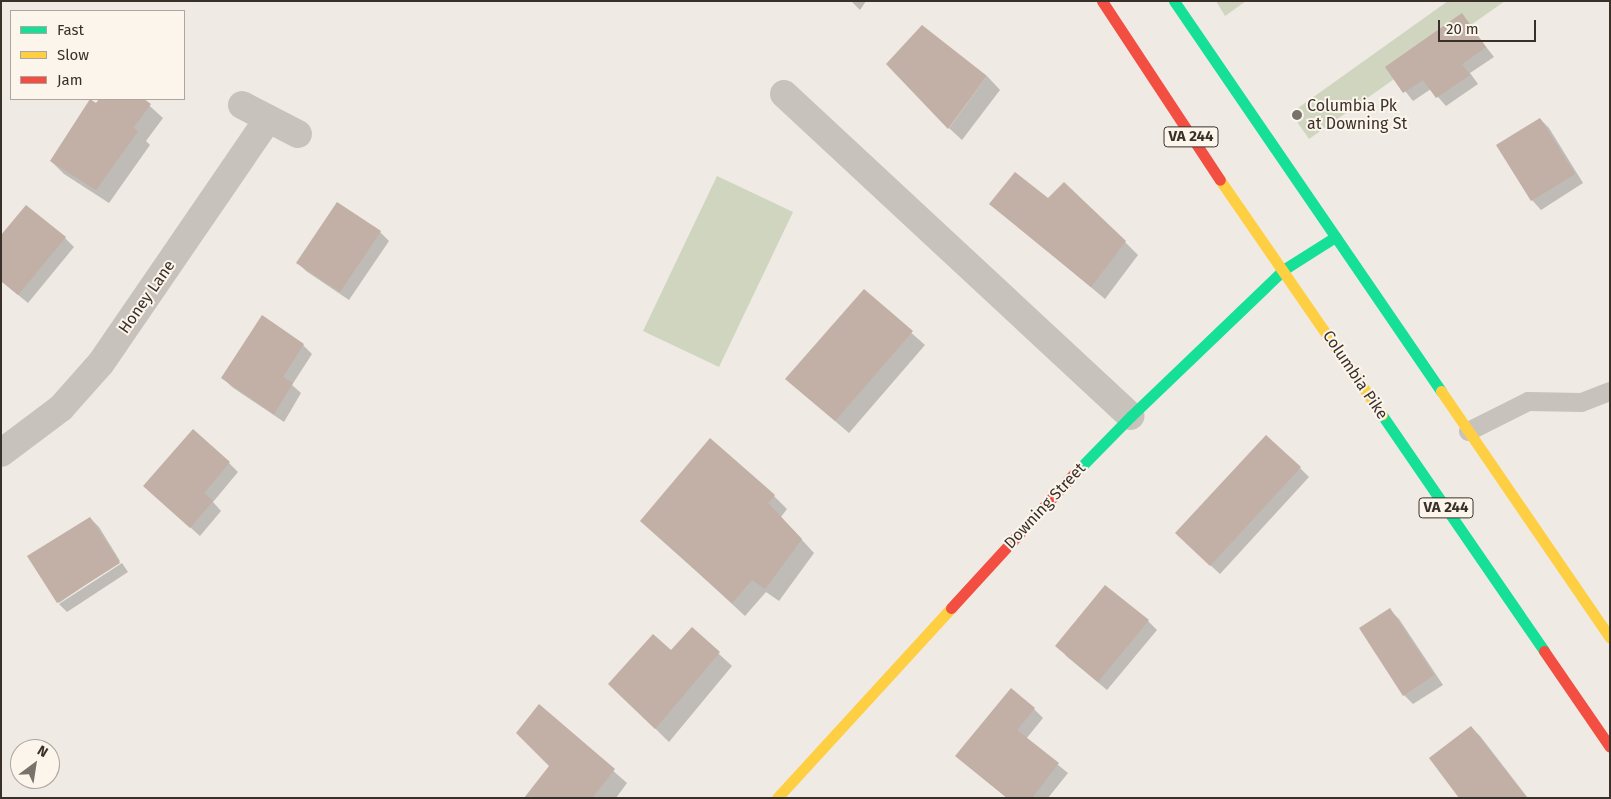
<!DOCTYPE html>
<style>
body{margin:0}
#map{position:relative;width:1611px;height:799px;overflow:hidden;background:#efeae4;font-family:"Fira Sans",sans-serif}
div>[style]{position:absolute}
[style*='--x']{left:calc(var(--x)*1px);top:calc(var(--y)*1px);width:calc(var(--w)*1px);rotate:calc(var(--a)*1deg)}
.green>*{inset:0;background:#cfd5be}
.shadow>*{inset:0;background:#0003}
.building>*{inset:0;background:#c2afa5}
.lane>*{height:19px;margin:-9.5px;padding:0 9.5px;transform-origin:9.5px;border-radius:9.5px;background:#c8c2bc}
.street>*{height:28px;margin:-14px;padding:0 14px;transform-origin:14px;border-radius:14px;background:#c8c2bc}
.fast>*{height:11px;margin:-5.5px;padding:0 5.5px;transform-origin:5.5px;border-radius:5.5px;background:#16e098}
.slow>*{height:11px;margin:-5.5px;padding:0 5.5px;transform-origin:5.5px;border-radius:5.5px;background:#ffcf43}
.jam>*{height:11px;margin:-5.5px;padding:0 5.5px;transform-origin:5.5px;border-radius:5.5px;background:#f24e42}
.dots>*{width:14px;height:14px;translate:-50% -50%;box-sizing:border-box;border:2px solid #fbf5ec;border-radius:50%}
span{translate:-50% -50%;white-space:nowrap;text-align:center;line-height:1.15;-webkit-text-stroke:4px #fbf5ec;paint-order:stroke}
.shield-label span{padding:1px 4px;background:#fbf5ec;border:1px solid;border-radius:4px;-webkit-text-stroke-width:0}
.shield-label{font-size:15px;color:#3a302a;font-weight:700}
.poi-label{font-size:16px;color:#3a302a}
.left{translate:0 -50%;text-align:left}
.street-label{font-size:16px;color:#3a302a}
.frame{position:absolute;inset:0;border:2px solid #3a302a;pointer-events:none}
.legend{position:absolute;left:10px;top:10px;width:175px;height:90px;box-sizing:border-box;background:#fbf5ec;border:1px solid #aea69e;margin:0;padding:6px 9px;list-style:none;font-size:15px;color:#3a302a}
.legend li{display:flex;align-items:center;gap:10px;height:25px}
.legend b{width:25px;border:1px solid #aea69e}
.north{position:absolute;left:10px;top:739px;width:50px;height:50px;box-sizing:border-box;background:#fbf5ec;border:1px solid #aea69e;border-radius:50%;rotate:31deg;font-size:14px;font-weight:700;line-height:20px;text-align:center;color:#3a302a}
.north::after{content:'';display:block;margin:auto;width:18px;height:22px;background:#79716b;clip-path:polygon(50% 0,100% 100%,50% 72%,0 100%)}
.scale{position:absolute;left:1438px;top:20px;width:98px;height:22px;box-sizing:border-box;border:2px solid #3a302a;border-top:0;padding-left:6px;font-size:15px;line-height:18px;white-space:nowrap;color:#3a302a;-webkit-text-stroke:4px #fbf5ec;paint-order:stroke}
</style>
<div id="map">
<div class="green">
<i style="clip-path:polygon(1216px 1px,1246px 1px,1225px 16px)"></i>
<i style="clip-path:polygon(1448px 1px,1505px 1px,1309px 139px,1291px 113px)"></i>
<i style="clip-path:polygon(717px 176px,793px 212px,719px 367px,643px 331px)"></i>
</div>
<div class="shadow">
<i style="clip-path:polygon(851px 1px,866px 1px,860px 10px)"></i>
<i style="clip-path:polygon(1461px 15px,1494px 57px,1470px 73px,1478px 84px,1446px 106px,1431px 89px,1413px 101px,1386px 67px)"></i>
<i style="clip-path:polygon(987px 76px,1000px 90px,962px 140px,949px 128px)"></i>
<i style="clip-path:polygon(100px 99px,142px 99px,163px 118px,146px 141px,150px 145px,109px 203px,64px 174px,51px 161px)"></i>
<i style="clip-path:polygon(1540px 119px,1549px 128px,1583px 183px,1541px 210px,1532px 200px)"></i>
<i style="clip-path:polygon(1048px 199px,1125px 242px,1138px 255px,1105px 299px,991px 204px)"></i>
<i style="clip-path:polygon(380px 232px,389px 241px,349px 300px,306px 271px,297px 262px)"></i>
<i style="clip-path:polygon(65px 238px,74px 247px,28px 303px,1px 281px)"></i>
<i style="clip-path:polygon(864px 291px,925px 345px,849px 433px,786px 379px)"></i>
<i style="clip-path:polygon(263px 317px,303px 345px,312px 354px,292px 385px,301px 393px,284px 422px,232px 387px,223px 378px)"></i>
<i style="clip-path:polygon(229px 463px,238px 472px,213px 502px,221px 511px,200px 536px,154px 495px)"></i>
<i style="clip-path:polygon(1300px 468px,1309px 477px,1220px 574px,1185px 542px)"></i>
<i style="clip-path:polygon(774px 496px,787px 509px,781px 517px,814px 553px,779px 601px,766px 592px,745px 616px,642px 521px)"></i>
<i style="clip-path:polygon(90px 518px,99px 527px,120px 561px,59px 603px,29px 557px)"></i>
<i style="clip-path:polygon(122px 563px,128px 572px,67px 612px,59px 604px)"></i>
<i style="clip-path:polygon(1390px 610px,1399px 619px,1443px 685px,1413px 704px,1404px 695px)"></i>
<i style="clip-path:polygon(1148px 621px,1157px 630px,1107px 690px,1065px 655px)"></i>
<i style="clip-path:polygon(692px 629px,732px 666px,669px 742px,623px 697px,671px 652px)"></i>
<i style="clip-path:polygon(539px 706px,627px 783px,616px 798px,525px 798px,551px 766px)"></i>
<i style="clip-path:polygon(1034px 709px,1043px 718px,1026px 739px,1068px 773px,1048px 798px,1007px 798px,956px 756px)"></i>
<i style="clip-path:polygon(1471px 727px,1480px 736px,1528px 798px,1461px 798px)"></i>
</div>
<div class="building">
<i style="clip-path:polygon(1462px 13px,1486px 47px,1462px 64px,1470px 75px,1436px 98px,1423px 80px,1403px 93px,1385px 67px)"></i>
<i style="clip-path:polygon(922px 25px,987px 76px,948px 129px,886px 64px)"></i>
<i style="clip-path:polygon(90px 99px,96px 103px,99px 99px,144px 99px,151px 104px,133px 128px,138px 131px,96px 190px,50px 161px)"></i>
<i style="clip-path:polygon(1540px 118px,1575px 174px,1531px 201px,1496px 145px)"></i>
<i style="clip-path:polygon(1015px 172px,1048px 198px,1064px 182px,1126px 241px,1091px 287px,989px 204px)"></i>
<i style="clip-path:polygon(337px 202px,381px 231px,340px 292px,296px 263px)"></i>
<i style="clip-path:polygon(26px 205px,66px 237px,18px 295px,1px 281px,1px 235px)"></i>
<i style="clip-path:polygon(864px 289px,913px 331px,835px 421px,785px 379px)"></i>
<i style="clip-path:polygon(262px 315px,304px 344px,283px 377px,293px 383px,274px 414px,221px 378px)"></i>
<i style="clip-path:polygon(193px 429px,230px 462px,204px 493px,213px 501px,190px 528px,143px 486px)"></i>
<i style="clip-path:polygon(1266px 435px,1301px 467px,1210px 566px,1175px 533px)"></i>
<i style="clip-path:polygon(710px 438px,775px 495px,768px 503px,802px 539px,765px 589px,752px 580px,732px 603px,640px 521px)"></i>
<i style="clip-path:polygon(90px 517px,120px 563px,57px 603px,27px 556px)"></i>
<i style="clip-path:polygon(1105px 585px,1149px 620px,1098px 682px,1055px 646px)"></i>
<i style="clip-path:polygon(1390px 608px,1434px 675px,1403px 696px,1359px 628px)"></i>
<i style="clip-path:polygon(692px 627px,720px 652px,655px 729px,608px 684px,653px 634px,671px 650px)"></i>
<i style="clip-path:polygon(1011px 688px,1035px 708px,1017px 730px,1059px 763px,1032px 798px,1007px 798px,955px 756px)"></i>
<i style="clip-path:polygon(539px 704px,615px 769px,592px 798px,524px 798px,549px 766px,516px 733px)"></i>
<i style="clip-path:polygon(1471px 726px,1527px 798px,1459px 798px,1429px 758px)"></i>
</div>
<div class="lane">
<i style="--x:1468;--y:431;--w:67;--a:-26.6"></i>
<i style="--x:1528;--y:401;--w:53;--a:1.1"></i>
<i style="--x:1581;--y:402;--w:31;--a:-21"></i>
</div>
<div class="street">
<i style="--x:784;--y:94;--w:473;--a:42.9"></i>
<i style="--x:242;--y:105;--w:63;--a:27.4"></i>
<i style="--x:1;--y:453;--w:75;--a:-36.9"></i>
<i style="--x:61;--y:408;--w:60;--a:-48.4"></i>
<i style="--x:101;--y:363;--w:296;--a:-55.6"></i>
</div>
<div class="fast">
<i style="--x:1174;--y:1;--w:473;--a:55.6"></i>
<i style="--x:1382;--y:415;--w:286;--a:55.5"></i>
<i style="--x:1074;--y:474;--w:81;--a:-45.5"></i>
<i style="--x:1131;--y:416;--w:211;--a:-43.8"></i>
<i style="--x:1283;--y:270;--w:62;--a:-32.4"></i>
</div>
<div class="slow">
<i style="--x:1220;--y:180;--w:285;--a:55.4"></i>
<i style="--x:1441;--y:391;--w:299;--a:55.6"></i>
<i style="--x:777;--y:798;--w:258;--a:-47.5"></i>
</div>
<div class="jam">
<i style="--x:1102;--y:1;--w:214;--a:56.6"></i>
<i style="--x:951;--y:608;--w:182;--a:-47.5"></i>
<i style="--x:1544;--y:651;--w:116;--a:55.5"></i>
</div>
<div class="dots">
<i style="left:1297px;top:115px;background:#79716b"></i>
</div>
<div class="shield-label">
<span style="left:1191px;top:137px">VA 244</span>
<span style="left:1446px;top:508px">VA 244</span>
</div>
<div class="poi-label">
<span class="left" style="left:1307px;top:115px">Columbia Pk<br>at Downing St</span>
</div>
<div class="street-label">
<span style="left:147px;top:297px;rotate:-55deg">Honey Lane</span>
<span style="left:1355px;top:375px;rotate:56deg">Columbia Pike</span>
<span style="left:1045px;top:506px;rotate:-47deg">Downing Street</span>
</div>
<div class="frame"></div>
<ul class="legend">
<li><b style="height:6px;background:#16e098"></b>Fast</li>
<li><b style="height:6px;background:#ffcf43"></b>Slow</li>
<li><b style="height:6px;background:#f24e42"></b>Jam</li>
</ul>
<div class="north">N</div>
<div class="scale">20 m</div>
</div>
